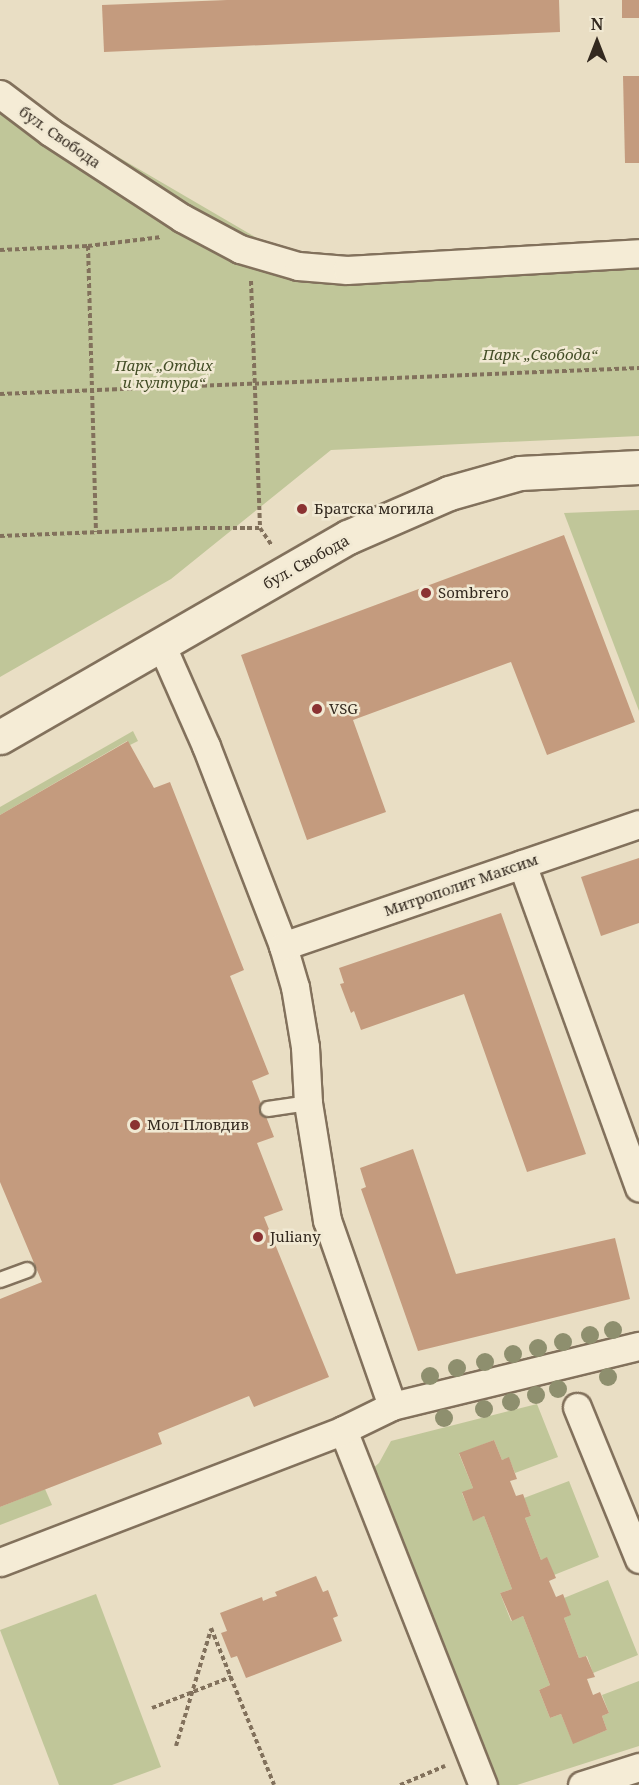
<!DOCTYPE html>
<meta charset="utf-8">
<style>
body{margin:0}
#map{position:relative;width:639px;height:1785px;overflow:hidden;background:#e9dec4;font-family:"Noto Serif",serif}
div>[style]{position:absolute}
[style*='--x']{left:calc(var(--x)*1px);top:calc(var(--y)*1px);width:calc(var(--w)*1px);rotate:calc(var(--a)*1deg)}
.green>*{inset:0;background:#c0c699}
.building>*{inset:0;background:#c49b7e}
.path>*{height:4px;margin-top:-2px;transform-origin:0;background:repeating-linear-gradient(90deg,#82715c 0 4.5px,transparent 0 7.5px)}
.roads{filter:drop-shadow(2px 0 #82715c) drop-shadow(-2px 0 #82715c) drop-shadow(0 2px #82715c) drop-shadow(0 -2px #82715c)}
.lane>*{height:14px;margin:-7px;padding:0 7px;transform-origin:7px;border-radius:7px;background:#f5ecd6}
.street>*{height:27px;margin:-13.5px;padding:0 13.5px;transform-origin:13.5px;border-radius:13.5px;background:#f5ecd6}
.secondary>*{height:33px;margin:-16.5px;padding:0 16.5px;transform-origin:16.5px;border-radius:16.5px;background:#f5ecd6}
.trees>*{width:18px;height:18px;margin:-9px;border-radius:50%;background:#8e8f6e}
.dots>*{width:16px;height:16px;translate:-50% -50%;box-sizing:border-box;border:3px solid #f1e9d3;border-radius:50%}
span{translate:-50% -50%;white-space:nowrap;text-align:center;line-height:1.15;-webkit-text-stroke:5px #f1e9d3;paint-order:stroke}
.street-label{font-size:15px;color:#33291f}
.park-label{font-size:15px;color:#444e27;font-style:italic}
.poi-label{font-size:15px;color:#33291f}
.left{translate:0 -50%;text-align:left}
.north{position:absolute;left:567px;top:12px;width:60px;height:60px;-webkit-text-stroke:4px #f1e9d3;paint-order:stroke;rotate:0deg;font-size:16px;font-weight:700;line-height:24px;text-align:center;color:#33291f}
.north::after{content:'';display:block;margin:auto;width:21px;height:27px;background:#33291f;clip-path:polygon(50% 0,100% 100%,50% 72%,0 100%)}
</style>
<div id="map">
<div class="green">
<i style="clip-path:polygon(0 88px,329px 280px,639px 264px,639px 436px,331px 450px,171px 579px,0 677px)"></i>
<i style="clip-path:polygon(639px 510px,639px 711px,564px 513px)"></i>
<i style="clip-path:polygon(133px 731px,138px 741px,130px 745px,127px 741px,0 815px,0 807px)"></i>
<i style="clip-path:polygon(537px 1404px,558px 1457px,515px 1473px,509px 1458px,502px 1460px,494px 1440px,459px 1454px,473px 1488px,462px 1493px,473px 1520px,484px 1516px,512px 1589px,500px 1593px,511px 1621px,523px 1616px,550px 1685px,539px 1690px,550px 1718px,561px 1714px,573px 1743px,607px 1730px,602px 1716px,609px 1713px,602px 1695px,639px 1681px,639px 1746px,517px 1785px,499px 1785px,371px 1470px,379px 1463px,391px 1441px)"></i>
<i style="clip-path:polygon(569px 1481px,599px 1557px,554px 1575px,547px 1558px,541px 1560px,525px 1518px,531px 1516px,524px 1498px)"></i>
<i style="clip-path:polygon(45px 1489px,52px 1505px,0 1525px,0 1507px)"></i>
<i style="clip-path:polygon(608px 1580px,638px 1655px,593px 1673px,587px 1656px,579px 1658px,564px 1618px,570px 1615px,564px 1598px)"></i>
<i style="clip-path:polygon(96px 1594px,161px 1767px,112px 1785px,59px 1785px,0 1630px)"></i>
</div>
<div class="building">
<i style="clip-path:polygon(559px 0,560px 32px,104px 52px,102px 5px,227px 0)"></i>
<i style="clip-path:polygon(622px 0,639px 0,639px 18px,622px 18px)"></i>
<i style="clip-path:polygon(623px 76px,639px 76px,639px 163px,625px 163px)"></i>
<i style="clip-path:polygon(564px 535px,635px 722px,547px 755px,511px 662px,353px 720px,386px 812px,307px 840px,241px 655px)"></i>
<i style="clip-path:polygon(128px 741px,154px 788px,170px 782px,244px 970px,230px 976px,269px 1074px,252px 1081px,274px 1137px,257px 1143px,283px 1210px,264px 1217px,329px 1377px,254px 1407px,249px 1396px,158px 1433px,162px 1444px,0 1507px,0 1299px,42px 1282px,0 1182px,0 815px)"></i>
<i style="clip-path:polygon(639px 858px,639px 923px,601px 936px,581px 877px)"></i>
<i style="clip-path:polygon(501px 913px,586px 1154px,527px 1172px,464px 994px,361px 1030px,354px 1011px,351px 1013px,340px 984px,344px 983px,339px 968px)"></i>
<i style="clip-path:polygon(413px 1149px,456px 1274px,615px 1238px,630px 1299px,418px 1351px,361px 1189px,366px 1187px,360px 1168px)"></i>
<i style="clip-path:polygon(494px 1440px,502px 1460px,509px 1457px,517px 1479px,510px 1481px,516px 1496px,523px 1494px,531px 1516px,525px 1518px,541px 1560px,547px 1557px,556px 1578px,549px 1581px,556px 1597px,563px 1594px,571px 1615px,564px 1618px,579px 1658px,586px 1656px,595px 1677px,587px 1679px,593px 1695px,600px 1692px,609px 1713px,602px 1716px,607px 1730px,573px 1744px,561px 1714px,550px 1718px,539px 1690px,550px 1685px,523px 1616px,512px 1621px,500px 1593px,512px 1589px,484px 1516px,473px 1521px,462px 1492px,473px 1488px,459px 1453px)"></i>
<i style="clip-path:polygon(316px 1576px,323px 1592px,328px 1590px,338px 1616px,333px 1618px,342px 1641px,246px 1678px,237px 1656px,231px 1658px,221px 1633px,227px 1631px,220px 1613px,262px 1597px,263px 1601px,270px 1598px,277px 1596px,275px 1592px)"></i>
</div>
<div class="path">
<i style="--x:88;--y:246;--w:286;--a:88.4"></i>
<i style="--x:0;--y:250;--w:88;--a:-2.6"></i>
<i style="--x:88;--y:246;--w:74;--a:-7"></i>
<i style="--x:251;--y:281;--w:247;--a:87.9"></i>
<i style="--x:260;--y:528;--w:22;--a:56"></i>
<i style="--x:0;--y:394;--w:640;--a:-2.33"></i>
<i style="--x:0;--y:536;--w:195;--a:-2.3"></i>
<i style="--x:195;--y:528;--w:65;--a:0"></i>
<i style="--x:211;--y:1628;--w:169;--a:68.1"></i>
<i style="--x:152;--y:1708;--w:85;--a:-21.4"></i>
<i style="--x:176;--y:1746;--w:122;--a:-73.3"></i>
<i style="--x:400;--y:1785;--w:49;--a:-22.9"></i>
</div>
<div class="roads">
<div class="lane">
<i style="--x:268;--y:1109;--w:40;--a:-8.5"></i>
<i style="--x:0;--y:1280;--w:29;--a:-20"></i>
</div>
<div class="street">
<i style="--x:0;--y:94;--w:63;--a:37.2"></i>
<i style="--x:50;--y:132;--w:158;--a:33.1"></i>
<i style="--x:182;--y:218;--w:66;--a:28.1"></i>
<i style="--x:240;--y:249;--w:60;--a:16.3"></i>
<i style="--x:298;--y:266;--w:49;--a:4.7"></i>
<i style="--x:347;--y:270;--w:292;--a:-3.3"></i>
<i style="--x:161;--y:644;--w:111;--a:66.2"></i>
<i style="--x:206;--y:746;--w:214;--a:68.9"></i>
<i style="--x:283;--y:946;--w:43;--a:73.7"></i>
<i style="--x:295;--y:987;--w:61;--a:80.5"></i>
<i style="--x:305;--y:1047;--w:56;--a:86.9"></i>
<i style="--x:308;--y:1103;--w:119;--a:80.8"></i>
<i style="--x:327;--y:1220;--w:197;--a:70.7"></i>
<i style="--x:522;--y:864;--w:344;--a:70.1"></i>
<i style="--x:283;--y:946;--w:376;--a:-18.9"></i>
<i style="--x:577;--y:1407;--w:164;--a:67.8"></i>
<i style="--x:343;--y:1430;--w:382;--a:68.5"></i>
<i style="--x:0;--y:1562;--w:368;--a:-21"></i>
<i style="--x:343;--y:1430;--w:55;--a:-26.1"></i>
<i style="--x:392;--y:1406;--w:254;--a:-13.7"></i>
<i style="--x:582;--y:1785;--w:60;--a:-17.5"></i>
</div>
<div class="secondary">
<i style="--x:0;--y:737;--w:401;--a:-29.9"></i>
<i style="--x:348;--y:537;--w:110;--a:-23.5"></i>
<i style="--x:449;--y:493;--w:74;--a:-15.7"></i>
<i style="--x:520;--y:473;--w:119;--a:-2.9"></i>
</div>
</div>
<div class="trees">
<i style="left:613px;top:1330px"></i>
<i style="left:590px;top:1335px"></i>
<i style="left:563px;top:1342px"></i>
<i style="left:538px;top:1348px"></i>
<i style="left:513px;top:1354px"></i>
<i style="left:485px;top:1362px"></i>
<i style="left:457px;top:1368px"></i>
<i style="left:430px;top:1376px"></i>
<i style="left:608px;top:1377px"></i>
<i style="left:558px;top:1389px"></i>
<i style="left:536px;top:1395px"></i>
<i style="left:511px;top:1402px"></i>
<i style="left:484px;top:1409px"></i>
<i style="left:444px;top:1418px"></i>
</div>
<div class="dots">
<i style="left:302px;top:509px;background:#8b3232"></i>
<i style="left:426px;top:593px;background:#8b3232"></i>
<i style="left:317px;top:709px;background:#8b3232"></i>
<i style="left:135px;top:1125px;background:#8b3232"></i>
<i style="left:258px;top:1237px;background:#8b3232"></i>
</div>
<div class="street-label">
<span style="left:60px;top:137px;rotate:35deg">бул. Свобода</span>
<span style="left:306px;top:562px;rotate:-29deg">бул. Свобода</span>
<span style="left:461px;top:885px;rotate:-19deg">Митрополит Максим</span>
</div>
<div class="park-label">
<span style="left:540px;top:355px">Парк „Свобода“</span>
<span style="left:164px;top:374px">Парк „Отдих<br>и култура“</span>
</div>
<div class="poi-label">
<span class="left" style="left:314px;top:509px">Братска могила</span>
<span class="left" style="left:438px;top:593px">Sombrero</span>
<span class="left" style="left:329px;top:709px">VSG</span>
<span class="left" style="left:147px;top:1125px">Мол Пловдив</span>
<span class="left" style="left:270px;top:1237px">Juliany</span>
</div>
<div class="north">N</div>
</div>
